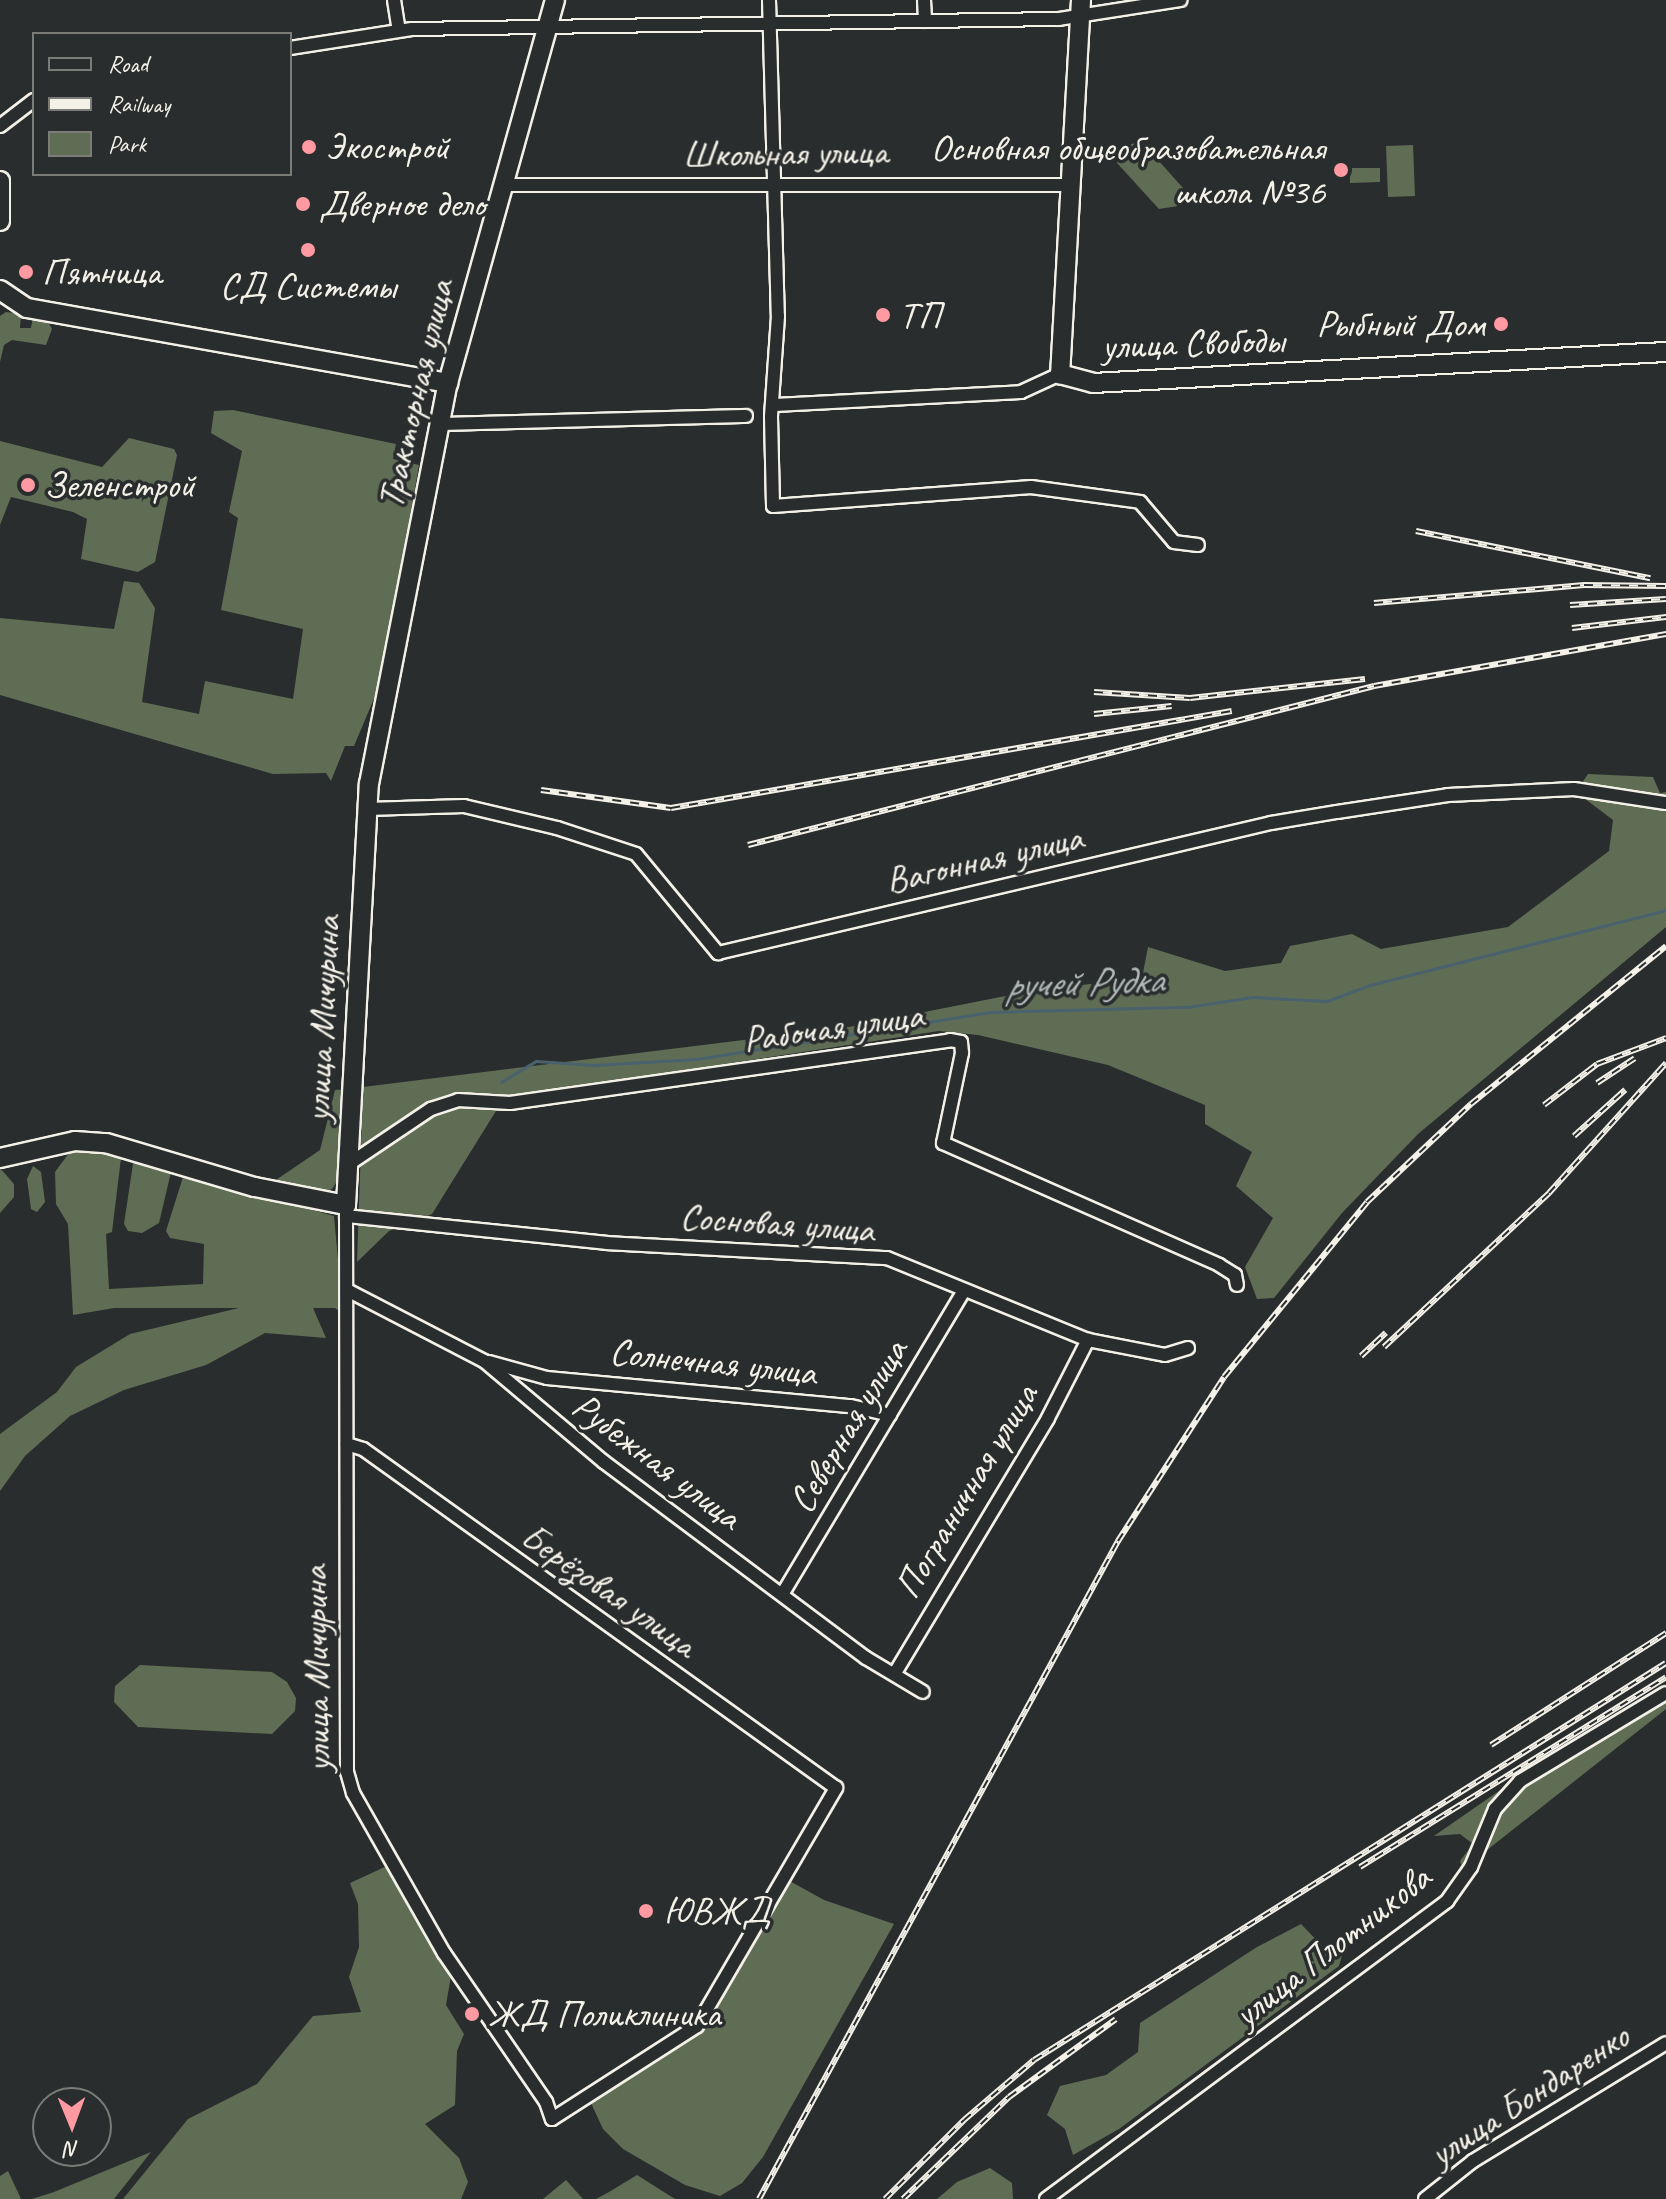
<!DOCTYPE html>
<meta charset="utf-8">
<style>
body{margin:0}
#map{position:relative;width:1666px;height:2199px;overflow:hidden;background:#2a2d2e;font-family:Caveat,sans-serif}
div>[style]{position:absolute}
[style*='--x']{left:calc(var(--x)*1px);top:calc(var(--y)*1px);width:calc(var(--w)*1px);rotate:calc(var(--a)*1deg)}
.green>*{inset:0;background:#606d55}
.stream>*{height:3px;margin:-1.5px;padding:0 1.5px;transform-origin:1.5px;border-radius:1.5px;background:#49626d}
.roads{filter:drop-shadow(2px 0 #f4f1e8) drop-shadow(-2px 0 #f4f1e8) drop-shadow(0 2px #f4f1e8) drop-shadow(0 -2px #f4f1e8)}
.street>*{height:12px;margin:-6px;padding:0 6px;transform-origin:6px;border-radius:6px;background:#2a2d2e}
.secondary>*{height:18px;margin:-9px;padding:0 9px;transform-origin:9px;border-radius:9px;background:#2a2d2e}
.rail>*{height:6px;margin-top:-3px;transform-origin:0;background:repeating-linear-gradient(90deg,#2a2d2e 0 9px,#f4f1e8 0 18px);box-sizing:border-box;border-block:2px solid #f4f1e8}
.dots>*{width:22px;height:22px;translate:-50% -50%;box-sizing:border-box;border:4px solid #2a2d2e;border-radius:50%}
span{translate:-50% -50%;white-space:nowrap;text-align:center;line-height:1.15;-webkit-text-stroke:7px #2a2d2e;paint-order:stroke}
.poi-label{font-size:38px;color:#f4f1e8}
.left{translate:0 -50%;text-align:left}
.right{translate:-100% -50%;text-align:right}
.street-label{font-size:38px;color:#f4f1e8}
.water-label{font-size:40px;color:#b0b8b7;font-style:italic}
.legend{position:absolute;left:32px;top:32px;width:260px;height:144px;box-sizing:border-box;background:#2a2d2e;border:2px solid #7b7b78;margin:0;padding:10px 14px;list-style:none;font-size:24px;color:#f4f1e8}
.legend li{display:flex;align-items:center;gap:16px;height:40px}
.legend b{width:40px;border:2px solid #7b7b78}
.north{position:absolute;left:32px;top:2087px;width:80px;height:80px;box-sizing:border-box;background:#2a2d2e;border:2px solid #7b7b78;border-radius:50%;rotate:179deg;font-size:22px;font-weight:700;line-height:32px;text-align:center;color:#f4f1e8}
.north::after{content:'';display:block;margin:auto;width:28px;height:36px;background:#ff9aa2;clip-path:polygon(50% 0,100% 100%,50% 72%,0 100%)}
</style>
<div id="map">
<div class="green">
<i style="clip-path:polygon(1141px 141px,1183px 188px,1178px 206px,1159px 209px,1117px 163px,1123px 147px)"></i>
<i style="clip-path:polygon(1413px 145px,1415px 196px,1388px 197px,1386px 146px)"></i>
<i style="clip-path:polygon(1350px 168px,1380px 168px,1380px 182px,1350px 183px)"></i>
<i style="clip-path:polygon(6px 312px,21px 314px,20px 328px,31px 328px,33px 317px,47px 320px,52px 329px,46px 345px,12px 340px,4px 345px,0 362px,0 316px)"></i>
<i style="clip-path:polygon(233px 410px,396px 444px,393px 459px,419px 465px,381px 682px,354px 746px,345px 746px,331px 781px,326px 773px,273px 774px,0 695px,0 618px,114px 629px,124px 581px,139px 583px,155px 608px,142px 702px,199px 714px,205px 681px,293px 699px,303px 629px,221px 610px,238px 518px,229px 512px,242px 451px,211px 433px,214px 411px)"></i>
<i style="clip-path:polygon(129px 438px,174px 449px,177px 455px,155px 562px,138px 572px,81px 559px,87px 519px,73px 512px,11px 497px,0 525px,0 441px,102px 467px)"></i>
<i style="clip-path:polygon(1588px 774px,1653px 777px,1660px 793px,1666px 792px,1666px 927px,1418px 1134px,1342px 1213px,1274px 1298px,1257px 1299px,1245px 1267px,1273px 1218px,1236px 1186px,1252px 1152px,1205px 1124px,1205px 1105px,1108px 1065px,978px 1035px,939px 1031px,504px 1098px,432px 1214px,389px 1231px,357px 1262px,363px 1087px,849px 1027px,1030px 991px,1142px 978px,1148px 947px,1225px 971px,1281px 963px,1290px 946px,1352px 934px,1381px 949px,1508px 927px,1609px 851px,1613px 820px,1576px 792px)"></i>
<i style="clip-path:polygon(348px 1089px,338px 1180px,332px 1189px,321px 1193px,270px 1184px,320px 1150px,335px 1090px)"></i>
<i style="clip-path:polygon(72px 1149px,114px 1151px,121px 1158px,112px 1232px,106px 1234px,109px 1289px,203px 1284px,204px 1244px,170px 1238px,166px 1231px,184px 1174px,334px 1216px,343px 1314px,335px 1308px,313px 1308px,326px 1338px,265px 1333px,206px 1365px,124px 1390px,70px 1416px,25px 1456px,0 1491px,0 1434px,57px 1392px,76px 1367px,130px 1334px,239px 1308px,114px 1308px,73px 1315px,68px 1224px,56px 1204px,55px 1172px)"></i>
<i style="clip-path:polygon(134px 1157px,171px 1172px,159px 1223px,142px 1233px,128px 1231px,124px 1224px)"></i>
<i style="clip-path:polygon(33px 1166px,41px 1172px,45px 1202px,37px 1212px,31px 1209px,27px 1179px)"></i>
<i style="clip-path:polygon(0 1168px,14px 1184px,14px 1197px,0 1213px)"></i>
<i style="clip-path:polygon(140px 1665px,272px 1672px,287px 1682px,296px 1698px,295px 1711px,272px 1734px,138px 1727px,114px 1702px,115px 1686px)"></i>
<i style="clip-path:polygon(1666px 1688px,1666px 1709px,1463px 1869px,1460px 1861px,1473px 1844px,1460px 1834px,1434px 1836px,1532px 1768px,1581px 1743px,1627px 1707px)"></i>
<i style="clip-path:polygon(387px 1866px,451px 1976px,446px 2005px,464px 2034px,457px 2051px,455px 2105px,425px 2124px,459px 2158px,468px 2182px,461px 2199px,123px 2199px,188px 2119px,257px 2084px,313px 2016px,361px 2012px,349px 1977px,359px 1947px,358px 1904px,350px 1883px)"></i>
<i style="clip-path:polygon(786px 1879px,824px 1900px,894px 1924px,763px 2157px,742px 2183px,720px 2196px,685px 2185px,623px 2149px,603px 2129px,590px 2101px,705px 2026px)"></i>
<i style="clip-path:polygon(1301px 1924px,1328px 1952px,1343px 1952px,1339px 1966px,1119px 2129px,1073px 2155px,1065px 2129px,1047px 2115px,1060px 2086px,1106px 2075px,1138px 2052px,1140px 2023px,1257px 1947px)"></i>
<i style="clip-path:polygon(151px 2152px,114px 2199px,32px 2199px,54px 2192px)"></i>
<i style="clip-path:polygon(990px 2168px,1012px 2183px,1013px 2199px,937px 2199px,957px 2182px)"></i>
<i style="clip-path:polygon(8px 2171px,21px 2199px,0 2199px,0 2176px)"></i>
<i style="clip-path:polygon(637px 2175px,675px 2199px,596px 2199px,609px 2192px)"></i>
<i style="clip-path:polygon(566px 2180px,583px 2199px,543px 2199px)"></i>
</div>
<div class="stream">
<i style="--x:501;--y:1082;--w:41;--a:-31"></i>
<i style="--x:536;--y:1061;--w:57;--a:4"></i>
<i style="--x:593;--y:1065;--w:104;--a:-3.3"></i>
<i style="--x:697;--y:1059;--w:297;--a:-9.1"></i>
<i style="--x:990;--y:1012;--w:197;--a:-1.5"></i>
<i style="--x:1187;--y:1007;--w:66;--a:-8.7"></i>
<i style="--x:1252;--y:997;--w:75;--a:3.1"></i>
<i style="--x:1327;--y:1001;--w:46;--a:-20.4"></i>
<i style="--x:1370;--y:985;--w:305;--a:-14.2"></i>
</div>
<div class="roads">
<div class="street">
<i style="--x:394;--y:0;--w:30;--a:81"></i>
<i style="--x:769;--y:0;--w:316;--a:88.4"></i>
<i style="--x:778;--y:316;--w:101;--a:94"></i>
<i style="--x:771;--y:417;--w:89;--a:88.7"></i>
<i style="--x:773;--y:506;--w:259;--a:-4.2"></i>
<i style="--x:1031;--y:487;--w:110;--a:7.8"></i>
<i style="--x:1140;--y:502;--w:52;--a:49.6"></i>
<i style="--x:1174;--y:542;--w:24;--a:7"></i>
<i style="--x:924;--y:0;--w:21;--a:87"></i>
<i style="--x:290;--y:48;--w:123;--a:-8.9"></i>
<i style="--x:412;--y:29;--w:647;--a:-0.89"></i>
<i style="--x:1059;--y:19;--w:123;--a:-8.9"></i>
<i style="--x:0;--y:126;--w:43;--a:-37.4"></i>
<i style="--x:502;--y:185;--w:567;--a:0"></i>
<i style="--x:775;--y:405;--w:246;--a:-3"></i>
<i style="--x:1021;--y:392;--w:43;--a:-24.8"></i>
<i style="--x:438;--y:424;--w:308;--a:-1.5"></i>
<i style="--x:367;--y:809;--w:97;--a:-1.8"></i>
<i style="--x:464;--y:806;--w:96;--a:13.3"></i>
<i style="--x:557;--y:828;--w:83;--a:18.2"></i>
<i style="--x:636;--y:854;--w:129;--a:50.4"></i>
<i style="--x:718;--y:953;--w:568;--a:-13.23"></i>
<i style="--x:1271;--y:823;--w:67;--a:-9.5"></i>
<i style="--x:1337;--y:812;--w:112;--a:-8.7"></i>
<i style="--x:1448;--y:795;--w:126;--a:-2.7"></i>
<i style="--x:1574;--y:789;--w:93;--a:8.7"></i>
<i style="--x:349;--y:1164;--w:99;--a:-33.9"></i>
<i style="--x:431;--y:1109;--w:28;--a:-18"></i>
<i style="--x:458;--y:1100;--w:52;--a:3.3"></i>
<i style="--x:510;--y:1103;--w:444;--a:-8.1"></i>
<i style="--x:950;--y:1040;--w:11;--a:10"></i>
<i style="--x:961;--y:1042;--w:11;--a:85"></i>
<i style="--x:962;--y:1053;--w:92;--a:101.9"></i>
<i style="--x:943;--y:1143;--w:302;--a:23.8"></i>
<i style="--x:1219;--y:1265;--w:19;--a:32"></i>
<i style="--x:1235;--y:1275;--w:10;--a:79"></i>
<i style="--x:346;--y:1205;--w:567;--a:89.9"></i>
<i style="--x:347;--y:1772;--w:22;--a:74"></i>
<i style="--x:353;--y:1793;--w:184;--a:60.4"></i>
<i style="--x:444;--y:1953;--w:181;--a:55.6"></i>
<i style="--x:546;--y:2102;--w:18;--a:71"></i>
<i style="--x:552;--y:2119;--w:172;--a:-32.7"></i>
<i style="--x:697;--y:2026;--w:276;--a:-59.7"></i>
<i style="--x:836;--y:1788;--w:582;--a:-144.37"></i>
<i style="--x:363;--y:1449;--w:17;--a:-163"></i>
<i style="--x:346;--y:1216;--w:262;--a:5.9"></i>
<i style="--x:607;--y:1243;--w:280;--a:3.1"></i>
<i style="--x:887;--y:1258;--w:217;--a:22.2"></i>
<i style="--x:1088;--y:1340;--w:78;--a:11"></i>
<i style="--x:1165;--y:1355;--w:24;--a:-17"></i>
<i style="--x:347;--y:1290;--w:154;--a:27.4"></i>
<i style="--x:484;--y:1361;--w:157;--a:40.1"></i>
<i style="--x:604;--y:1462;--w:327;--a:36.8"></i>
<i style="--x:866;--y:1658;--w:66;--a:30.8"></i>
<i style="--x:489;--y:1362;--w:60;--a:15.4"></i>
<i style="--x:547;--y:1378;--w:305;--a:5.3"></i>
<i style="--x:851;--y:1406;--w:40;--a:13"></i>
<i style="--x:783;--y:1593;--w:353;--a:-59.1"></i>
<i style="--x:895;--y:1673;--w:297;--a:-59"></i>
<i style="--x:1048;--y:1418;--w:88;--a:-62.9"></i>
<i style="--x:1046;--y:2199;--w:500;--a:-36.6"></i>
<i style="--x:1447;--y:1901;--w:42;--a:-54.8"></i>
<i style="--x:1471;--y:1867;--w:63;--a:-67.5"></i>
<i style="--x:1495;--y:1809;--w:38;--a:-48"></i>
<i style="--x:1520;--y:1781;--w:170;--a:-31.1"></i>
<i style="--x:1425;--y:2199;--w:61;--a:-38.4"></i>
<i style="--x:1473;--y:2161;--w:226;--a:-31.4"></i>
</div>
<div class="secondary">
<i style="--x:1081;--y:0;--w:375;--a:93.2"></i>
<i style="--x:1060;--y:374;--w:34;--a:15"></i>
<i style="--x:1093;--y:383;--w:574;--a:-3.1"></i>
<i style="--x:0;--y:181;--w:40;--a:90"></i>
<i style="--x:0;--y:290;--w:32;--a:34"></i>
<i style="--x:27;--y:308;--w:428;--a:10.1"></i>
<i style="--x:0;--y:1158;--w:77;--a:-12.8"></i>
<i style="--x:75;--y:1141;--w:31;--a:4"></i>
<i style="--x:106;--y:1143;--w:155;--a:16.5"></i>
<i style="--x:255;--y:1187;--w:93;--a:11.2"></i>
<i style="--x:346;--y:1205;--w:422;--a:-86.9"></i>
<i style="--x:369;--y:784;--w:409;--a:-78.9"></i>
<i style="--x:448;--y:383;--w:398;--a:-74.4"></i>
</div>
</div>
<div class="rail">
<i style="--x:1416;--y:531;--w:239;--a:11.4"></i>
<i style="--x:1374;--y:603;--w:211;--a:-4.9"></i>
<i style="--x:1584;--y:585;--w:82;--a:0.7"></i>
<i style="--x:1570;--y:605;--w:96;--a:-3.6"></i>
<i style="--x:1572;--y:628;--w:95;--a:-6.7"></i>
<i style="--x:1094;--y:692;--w:96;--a:3.6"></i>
<i style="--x:1190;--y:698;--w:176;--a:-6.2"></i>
<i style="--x:1094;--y:714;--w:78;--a:-5.9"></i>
<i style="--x:541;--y:790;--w:131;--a:7.9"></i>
<i style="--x:671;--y:808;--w:569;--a:-9.81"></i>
<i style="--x:748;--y:845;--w:646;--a:-14.25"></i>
<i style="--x:1374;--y:686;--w:297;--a:-10.1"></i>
<i style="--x:1597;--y:1083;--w:45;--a:-33.3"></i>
<i style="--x:1544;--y:1105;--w:67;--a:-37.7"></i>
<i style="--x:1597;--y:1064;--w:74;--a:-20.6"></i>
<i style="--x:1574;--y:1136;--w:69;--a:-42"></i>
<i style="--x:1384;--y:1347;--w:226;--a:-43"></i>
<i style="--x:1549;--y:1193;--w:175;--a:-48"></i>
<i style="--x:1361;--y:1356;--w:34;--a:-43"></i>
<i style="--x:1491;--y:1745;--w:208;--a:-32.6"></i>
<i style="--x:1360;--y:1867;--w:360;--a:-31.8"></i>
<i style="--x:759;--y:2199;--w:750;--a:-61.38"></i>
<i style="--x:1118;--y:1541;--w:195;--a:-57.1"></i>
<i style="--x:1224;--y:1377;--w:226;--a:-50.7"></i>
<i style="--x:1367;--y:1202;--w:143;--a:-43.3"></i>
<i style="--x:1471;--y:1104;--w:251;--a:-39"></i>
<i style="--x:885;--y:2199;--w:112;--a:-45"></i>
<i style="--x:964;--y:2120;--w:92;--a:-40.6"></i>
<i style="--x:1034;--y:2060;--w:746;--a:-32.14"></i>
<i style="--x:903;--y:2199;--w:147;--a:-43.9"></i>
<i style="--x:1009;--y:2097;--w:132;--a:-36.1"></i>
</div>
<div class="dots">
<i style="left:309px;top:147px;background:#ff9aa2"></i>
<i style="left:1341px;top:170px;background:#ff9aa2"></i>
<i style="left:303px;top:204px;background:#ff9aa2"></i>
<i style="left:308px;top:250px;background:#ff9aa2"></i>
<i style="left:26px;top:272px;background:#ff9aa2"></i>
<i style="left:883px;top:315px;background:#ff9aa2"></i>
<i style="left:1501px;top:324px;background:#ff9aa2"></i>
<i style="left:28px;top:485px;background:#ff9aa2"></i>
<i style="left:646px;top:1911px;background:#ff9aa2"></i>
<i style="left:472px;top:2014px;background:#ff9aa2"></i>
</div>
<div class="poi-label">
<span class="left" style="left:325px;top:147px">Экострой</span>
<span class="right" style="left:1325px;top:170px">Основная общеобразовательная<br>школа №36</span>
<span class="left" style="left:319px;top:204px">Дверное дело</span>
<span class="left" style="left:42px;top:272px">Пятница</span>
<span style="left:308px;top:286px">СД Системы</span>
<span class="left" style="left:899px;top:315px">ТП</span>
<span class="right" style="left:1485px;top:324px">Рыбный Дом</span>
<span class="left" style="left:44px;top:485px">Зеленстрой</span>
<span class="left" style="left:664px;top:1911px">ЮВЖД</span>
<span class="left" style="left:488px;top:2014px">ЖД Поликлиника</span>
</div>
<div class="street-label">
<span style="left:785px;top:153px;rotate:-1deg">Школьная улица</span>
<span style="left:1193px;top:343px;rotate:-2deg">улица Свободы</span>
<span style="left:415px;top:394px;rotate:-77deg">Тракторная улица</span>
<span style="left:984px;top:859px;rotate:-13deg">Вагонная улица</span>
<span style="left:322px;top:1019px;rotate:-87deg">улица Мичурина</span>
<span style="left:833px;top:1027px;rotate:-8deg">Рабочая улица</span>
<span style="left:777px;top:1223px;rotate:4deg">Сосновая улица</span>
<span style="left:713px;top:1362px;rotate:6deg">Солнечная улица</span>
<span style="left:848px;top:1426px;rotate:-59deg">Северная улица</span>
<span style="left:657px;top:1461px;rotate:37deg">Рубежная улица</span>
<span style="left:966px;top:1491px;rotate:-59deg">Пограничная улица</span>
<span style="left:609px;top:1590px;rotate:35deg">Берёзовая улица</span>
<span style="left:316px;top:1669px;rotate:-91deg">улица Мичурина</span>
<span style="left:1332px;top:1946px;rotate:-38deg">улица Плотникова</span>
<span style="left:1529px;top:2095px;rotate:-33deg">улица Бондаренко</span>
</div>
<div class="water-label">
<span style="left:1084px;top:982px;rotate:-2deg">ручей Рудка</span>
</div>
<ul class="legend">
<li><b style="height:10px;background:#2a2d2e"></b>Road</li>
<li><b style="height:10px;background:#f4f1e8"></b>Railway</li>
<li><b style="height:22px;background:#606d55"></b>Park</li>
</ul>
<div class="north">N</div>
</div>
